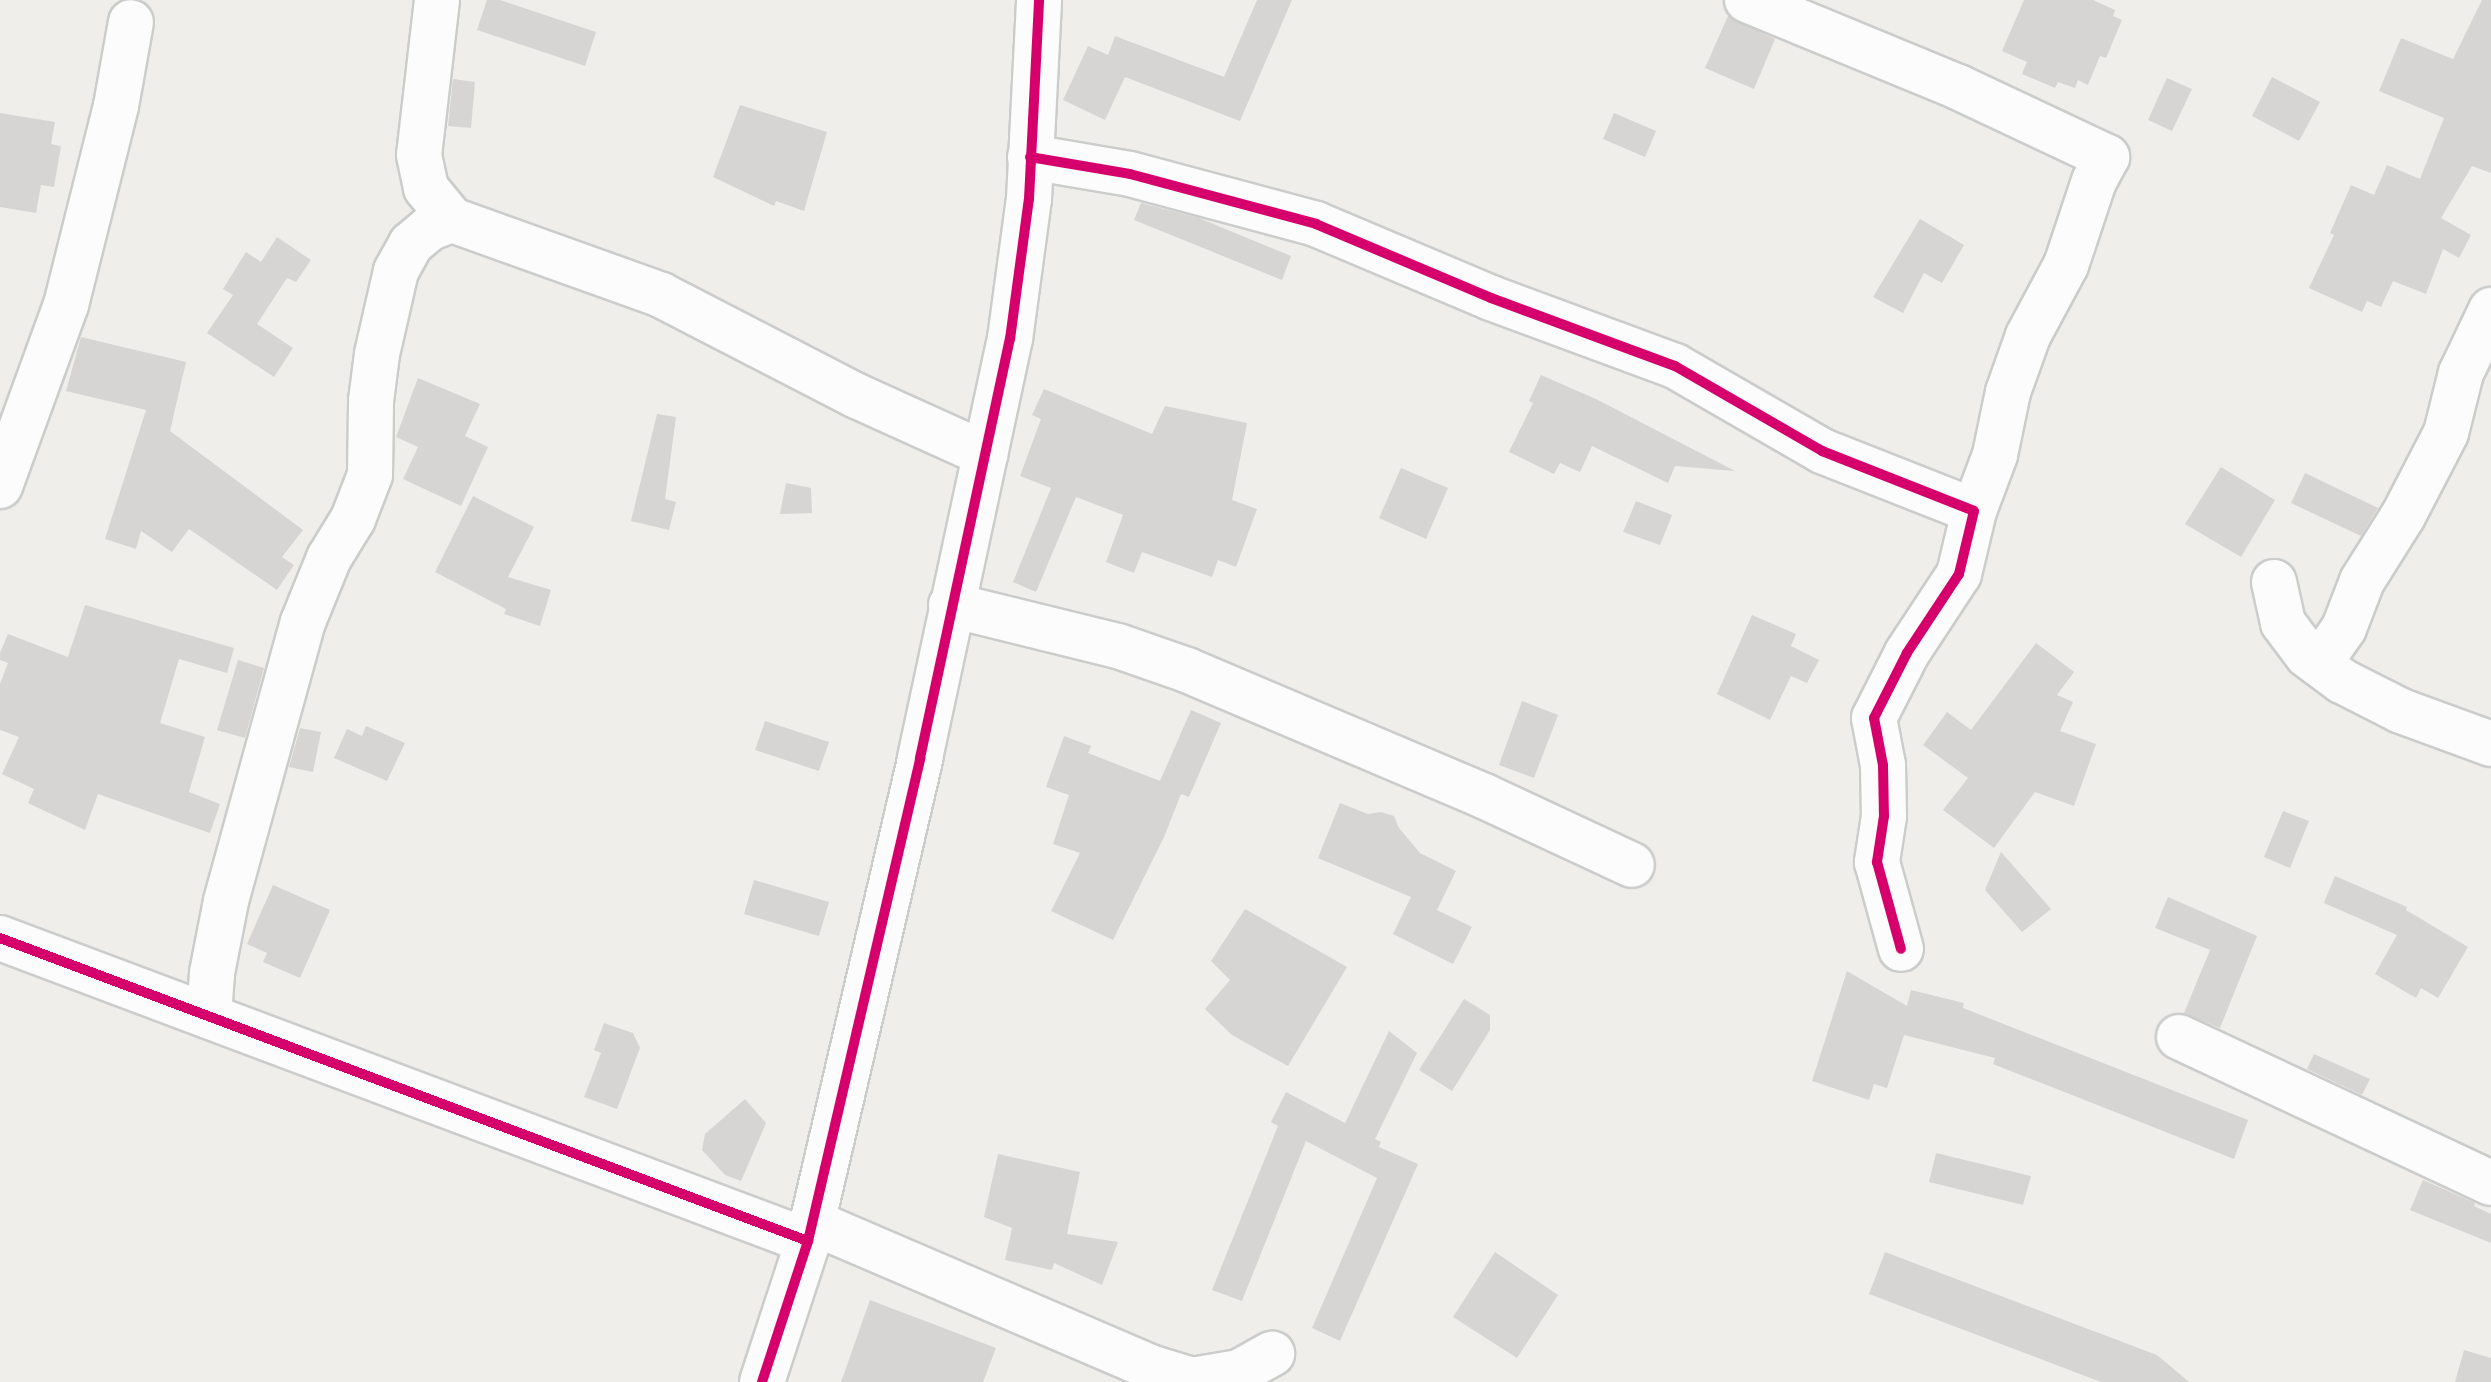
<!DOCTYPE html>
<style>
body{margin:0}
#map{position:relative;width:2491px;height:1382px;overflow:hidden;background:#efeeea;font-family:Roboto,sans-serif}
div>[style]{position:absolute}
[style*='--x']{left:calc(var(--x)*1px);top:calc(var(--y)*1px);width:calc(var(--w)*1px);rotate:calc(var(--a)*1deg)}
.building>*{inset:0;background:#d6d5d3}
.roads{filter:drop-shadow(2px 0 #cbcccc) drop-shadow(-2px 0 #cbcccc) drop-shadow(0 2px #cbcccc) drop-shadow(0 -2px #cbcccc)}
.minor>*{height:44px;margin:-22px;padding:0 22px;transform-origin:22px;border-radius:22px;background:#fdfcfc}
.cycleway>*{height:10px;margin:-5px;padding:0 5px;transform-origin:5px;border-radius:5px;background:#d6006c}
span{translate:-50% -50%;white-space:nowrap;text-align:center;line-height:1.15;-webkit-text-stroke:8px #fff;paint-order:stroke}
</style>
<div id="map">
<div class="building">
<i style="clip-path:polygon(487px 0,500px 0,596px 32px,585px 66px,477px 30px)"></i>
<i style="clip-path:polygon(1257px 0,1292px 0,1240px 121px,1125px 77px,1105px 120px,1063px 100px,1088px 46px,1108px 55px,1115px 36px,1224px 77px)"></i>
<i style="clip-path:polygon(2024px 0,2093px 0,2115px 10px,2113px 16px,2122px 20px,2106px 58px,2100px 56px,2088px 85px,2078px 80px,2075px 88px,2058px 82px,2055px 88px,2022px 74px,2027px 62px,2002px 51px)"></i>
<i style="clip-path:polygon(2482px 0,2491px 0,2491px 173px,2472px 166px,2441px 218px,2471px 235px,2459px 258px,2443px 249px,2426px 294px,2393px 281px,2381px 307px,2367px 301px,2362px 312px,2309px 288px,2334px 235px,2330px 233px,2351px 185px,2374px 195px,2387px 165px,2420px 179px,2444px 118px,2379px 91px,2401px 38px,2453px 59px)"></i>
<i style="clip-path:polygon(1728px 16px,1775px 39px,1754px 89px,1705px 68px)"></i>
<i style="clip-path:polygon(2272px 77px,2320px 102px,2299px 141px,2252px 116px)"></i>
<i style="clip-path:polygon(2167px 78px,2192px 89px,2172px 131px,2148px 120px)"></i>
<i style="clip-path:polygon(453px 79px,475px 82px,471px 128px,448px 126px)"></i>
<i style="clip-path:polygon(740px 105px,827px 132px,804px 211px,776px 201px,774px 206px,713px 177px)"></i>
<i style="clip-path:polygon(0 113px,55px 122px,51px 144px,61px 146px,54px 187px,41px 185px,36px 213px,0 207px)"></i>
<i style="clip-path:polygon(1614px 113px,1656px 131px,1645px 157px,1603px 139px)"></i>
<i style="clip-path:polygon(1141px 203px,1199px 218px,1291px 256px,1282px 280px,1134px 220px)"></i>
<i style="clip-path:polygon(1920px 219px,1964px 245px,1942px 283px,1924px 273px,1903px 313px,1873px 297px)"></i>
<i style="clip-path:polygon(277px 237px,311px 260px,296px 282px,287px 278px,257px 324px,293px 348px,274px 377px,207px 333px,233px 295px,223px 289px,246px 252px,261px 262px)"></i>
<i style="clip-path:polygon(81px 337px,186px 362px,170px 431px,303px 530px,282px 557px,294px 565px,277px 590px,189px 529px,172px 552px,141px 531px,136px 549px,105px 539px,146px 410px,66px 391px)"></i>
<i style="clip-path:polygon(1541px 375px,1598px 400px,1735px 471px,1675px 466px,1668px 483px,1592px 446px,1580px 472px,1560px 463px,1554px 474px,1509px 452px,1533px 403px,1529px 401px)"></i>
<i style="clip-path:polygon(418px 378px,480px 404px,465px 436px,488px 447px,461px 506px,403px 479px,418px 447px,396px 437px)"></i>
<i style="clip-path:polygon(1044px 389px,1152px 434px,1165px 406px,1247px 423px,1232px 500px,1257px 509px,1236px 567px,1218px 560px,1212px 577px,1142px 552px,1134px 573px,1106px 562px,1123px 515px,1076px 497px,1036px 592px,1013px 582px,1051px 488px,1020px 476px,1041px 419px,1032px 415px)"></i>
<i style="clip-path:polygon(657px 414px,676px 417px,665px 499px,676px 502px,669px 530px,631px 521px)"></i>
<i style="clip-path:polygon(2221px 467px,2275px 500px,2241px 557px,2185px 524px)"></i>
<i style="clip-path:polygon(1401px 468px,1448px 488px,1426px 539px,1379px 518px)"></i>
<i style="clip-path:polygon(2305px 473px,2378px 508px,2361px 536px,2291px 503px)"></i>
<i style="clip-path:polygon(786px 483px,811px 488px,812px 513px,780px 514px)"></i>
<i style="clip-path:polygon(473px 496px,534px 527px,508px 577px,551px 590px,540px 626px,504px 614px,506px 609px,435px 572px)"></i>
<i style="clip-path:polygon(1636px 501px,1672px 515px,1660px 545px,1623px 532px)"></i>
<i style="clip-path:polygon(85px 605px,234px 648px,227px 673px,179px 659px,160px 723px,205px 737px,189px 792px,220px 804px,210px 833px,98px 794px,85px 830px,28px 803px,34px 789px,2px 774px,19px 737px,0 730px,0 684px,8px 663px,0 660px,0 653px,8px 634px,68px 657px)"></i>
<i style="clip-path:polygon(1752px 615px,1796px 634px,1791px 646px,1819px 660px,1807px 683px,1791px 676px,1770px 720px,1717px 694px)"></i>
<i style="clip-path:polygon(2036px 643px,2074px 672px,2057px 695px,2073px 702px,2060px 731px,2096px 744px,2074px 806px,2035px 792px,1994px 848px,1943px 810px,1968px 778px,1923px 745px,1947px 712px,1971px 730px)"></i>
<i style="clip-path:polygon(238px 660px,264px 668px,245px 738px,217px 730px)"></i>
<i style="clip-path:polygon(1522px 701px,1558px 715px,1534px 778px,1499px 765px)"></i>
<i style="clip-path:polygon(1191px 710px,1221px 723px,1189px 797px,1181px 794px,1164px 837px,1113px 940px,1051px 911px,1080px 853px,1053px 844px,1069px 795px,1046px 787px,1064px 736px,1091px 746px,1088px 753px,1160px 781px)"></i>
<i style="clip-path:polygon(765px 721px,829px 742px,819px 771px,755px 750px)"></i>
<i style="clip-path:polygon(366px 726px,405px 743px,387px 781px,334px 758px,347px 729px,362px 736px)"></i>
<i style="clip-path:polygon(300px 728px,321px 732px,313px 772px,289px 767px)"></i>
<i style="clip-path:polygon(1340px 803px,1368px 814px,1381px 812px,1394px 816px,1399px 828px,1420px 853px,1456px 871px,1437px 910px,1472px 927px,1453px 964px,1393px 934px,1411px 897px,1318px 858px)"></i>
<i style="clip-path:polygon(2283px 811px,2309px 821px,2290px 868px,2264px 857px)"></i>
<i style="clip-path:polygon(2001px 852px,2051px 909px,2022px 932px,1985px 890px)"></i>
<i style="clip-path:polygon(2335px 876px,2407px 907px,2406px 910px,2468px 947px,2438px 998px,2421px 988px,2416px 998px,2375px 974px,2397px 935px,2324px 903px)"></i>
<i style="clip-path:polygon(754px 880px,829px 902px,819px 936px,744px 914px)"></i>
<i style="clip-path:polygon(273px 885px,330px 910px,300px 978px,263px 962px,267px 953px,247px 944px)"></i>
<i style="clip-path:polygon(2168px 897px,2257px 936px,2220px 1028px,2184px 1013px,2210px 950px,2155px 928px)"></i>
<i style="clip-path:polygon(1245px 909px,1347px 967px,1288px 1066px,1232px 1035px,1205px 1009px,1230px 980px,1211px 961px)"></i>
<i style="clip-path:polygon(1847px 971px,1907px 1006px,1911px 990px,1964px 1003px,1963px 1008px,2248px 1120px,2234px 1159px,1993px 1064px,1995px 1058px,1904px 1035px,1887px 1088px,1874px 1084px,1869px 1100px,1812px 1081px)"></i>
<i style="clip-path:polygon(1464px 999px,1490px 1015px,1490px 1030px,1452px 1091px,1419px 1070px)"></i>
<i style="clip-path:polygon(604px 1023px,633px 1033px,640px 1048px,617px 1109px,584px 1097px,601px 1053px,594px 1050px)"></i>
<i style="clip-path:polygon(1389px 1031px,1417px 1053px,1375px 1139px,1381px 1142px,1379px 1147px,1418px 1164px,1340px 1341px,1312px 1328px,1377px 1178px,1306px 1141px,1242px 1301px,1212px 1290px,1278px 1126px,1271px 1122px,1286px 1092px,1345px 1123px)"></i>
<i style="clip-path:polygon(2314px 1054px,2370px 1079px,2362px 1095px,2307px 1069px)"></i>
<i style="clip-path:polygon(745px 1099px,766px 1123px,741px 1181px,725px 1175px,702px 1150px,705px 1134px)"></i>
<i style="clip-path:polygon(1936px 1153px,2031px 1176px,2023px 1205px,1929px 1182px)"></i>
<i style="clip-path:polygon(998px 1154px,1080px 1172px,1067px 1234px,1118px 1242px,1102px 1285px,1054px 1263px,1052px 1270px,1005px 1260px,1012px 1228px,984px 1217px)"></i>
<i style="clip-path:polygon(2423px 1180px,2475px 1203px,2474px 1206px,2491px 1214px,2491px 1243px,2410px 1210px)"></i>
<i style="clip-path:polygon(1495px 1252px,1558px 1295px,1517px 1358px,1453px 1317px)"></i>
<i style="clip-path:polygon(1885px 1252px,2157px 1355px,2189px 1382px,2101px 1382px,1869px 1294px)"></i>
<i style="clip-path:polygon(870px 1300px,996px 1348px,983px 1382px,841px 1382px)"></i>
<i style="clip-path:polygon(2464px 1350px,2491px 1358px,2491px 1382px,2455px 1382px)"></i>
</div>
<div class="roads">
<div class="minor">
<i style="--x:437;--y:0;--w:156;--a:96.6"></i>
<i style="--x:419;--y:155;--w:34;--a:78"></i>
<i style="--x:426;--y:188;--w:41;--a:50.9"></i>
<i style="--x:452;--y:220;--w:222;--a:19.7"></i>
<i style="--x:661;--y:295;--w:220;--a:27.3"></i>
<i style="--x:857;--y:396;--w:141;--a:24.4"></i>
<i style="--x:1747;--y:0;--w:228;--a:22.4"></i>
<i style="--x:1958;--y:87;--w:165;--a:25.2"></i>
<i style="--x:2107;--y:157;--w:27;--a:118"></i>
<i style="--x:2094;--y:181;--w:89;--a:108.4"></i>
<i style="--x:2066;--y:265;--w:81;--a:118.2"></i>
<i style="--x:2028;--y:336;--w:59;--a:109.7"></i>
<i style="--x:2008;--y:392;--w:64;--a:101.7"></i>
<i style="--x:1995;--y:455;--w:60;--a:110.6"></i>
<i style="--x:1030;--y:157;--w:101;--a:9.6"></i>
<i style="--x:1130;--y:174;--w:193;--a:15"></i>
<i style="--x:1316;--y:224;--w:190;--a:22.9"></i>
<i style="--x:1491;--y:298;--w:196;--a:20.3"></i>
<i style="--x:1675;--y:366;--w:170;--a:30"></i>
<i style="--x:1822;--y:451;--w:163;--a:21.5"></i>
<i style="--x:1974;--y:511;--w:65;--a:103.4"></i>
<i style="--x:1959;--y:574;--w:95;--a:123.4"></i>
<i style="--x:1907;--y:653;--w:73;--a:116.9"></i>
<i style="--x:1874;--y:718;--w:48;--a:79.2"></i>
<i style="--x:1883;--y:765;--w:51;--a:88.9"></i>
<i style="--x:1884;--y:816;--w:47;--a:98.7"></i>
<i style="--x:1877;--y:862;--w:90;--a:74.6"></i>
<i style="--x:0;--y:486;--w:193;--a:-70"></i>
<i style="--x:66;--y:305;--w:205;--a:-75.9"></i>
<i style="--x:116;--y:106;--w:85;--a:-79.9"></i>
<i style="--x:2274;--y:582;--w:42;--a:77.6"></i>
<i style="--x:2283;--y:623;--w:40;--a:53"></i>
<i style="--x:2307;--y:655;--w:44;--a:36.6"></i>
<i style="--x:2342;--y:681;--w:66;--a:27"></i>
<i style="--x:2401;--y:711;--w:96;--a:20.1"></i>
<i style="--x:951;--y:605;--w:172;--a:13.8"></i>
<i style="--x:1118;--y:646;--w:73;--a:19.2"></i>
<i style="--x:1187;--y:670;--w:323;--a:23"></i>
<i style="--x:1484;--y:796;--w:163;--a:25"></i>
<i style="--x:2319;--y:664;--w:44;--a:-55.2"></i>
<i style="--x:2344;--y:628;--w:50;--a:-69"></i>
<i style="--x:2362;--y:581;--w:77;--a:-57.8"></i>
<i style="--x:2403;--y:516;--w:93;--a:-62.6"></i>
<i style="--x:2446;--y:433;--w:62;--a:-76"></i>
<i style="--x:2461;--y:373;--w:70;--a:-64.5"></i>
<i style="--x:0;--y:938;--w:863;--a:20.56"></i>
<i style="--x:209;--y:1016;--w:43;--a:-86"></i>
<i style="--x:212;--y:973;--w:73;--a:-79"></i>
<i style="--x:226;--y:901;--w:289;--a:-74.6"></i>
<i style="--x:303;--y:622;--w:69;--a:-67.9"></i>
<i style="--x:329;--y:558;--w:46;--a:-58.4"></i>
<i style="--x:353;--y:519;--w:47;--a:-68.9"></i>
<i style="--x:370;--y:475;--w:74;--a:-89.2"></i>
<i style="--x:371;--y:401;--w:47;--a:-82.7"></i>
<i style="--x:377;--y:354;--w:85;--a:-77.1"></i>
<i style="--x:396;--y:271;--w:31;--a:-61"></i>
<i style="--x:411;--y:244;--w:25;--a:-40"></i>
<i style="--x:430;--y:228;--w:23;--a:-20"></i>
<i style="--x:2179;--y:1037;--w:344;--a:25.1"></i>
<i style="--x:812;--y:1222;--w:371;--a:23.2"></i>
<i style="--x:1153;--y:1368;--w:41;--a:17.1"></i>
<i style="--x:1192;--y:1380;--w:48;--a:-9.7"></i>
<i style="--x:1239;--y:1372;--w:38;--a:-29"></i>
<i style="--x:762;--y:1382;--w:148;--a:-71.9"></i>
<i style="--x:808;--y:1241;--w:496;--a:-76.9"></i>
<i style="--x:920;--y:758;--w:429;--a:-77.9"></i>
<i style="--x:1010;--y:339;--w:141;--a:-82.3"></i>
<i style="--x:1029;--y:199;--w:199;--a:-87.1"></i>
</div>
</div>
<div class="cycleway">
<i style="--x:1030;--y:157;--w:101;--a:9.6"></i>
<i style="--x:1130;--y:174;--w:193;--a:15"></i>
<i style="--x:1316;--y:224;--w:190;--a:22.9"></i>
<i style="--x:1491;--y:298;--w:196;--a:20.3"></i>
<i style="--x:1675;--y:366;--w:170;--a:30"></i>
<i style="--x:1822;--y:451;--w:163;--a:21.5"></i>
<i style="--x:1974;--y:511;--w:65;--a:103.4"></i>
<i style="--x:1959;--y:574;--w:95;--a:123.4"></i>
<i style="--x:1907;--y:653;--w:73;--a:116.9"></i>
<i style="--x:1874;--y:718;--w:48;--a:79.2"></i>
<i style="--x:1883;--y:765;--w:51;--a:88.9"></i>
<i style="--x:1884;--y:816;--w:47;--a:98.7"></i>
<i style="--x:1877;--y:862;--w:90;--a:74.6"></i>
<i style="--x:0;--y:938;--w:863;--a:20.56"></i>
<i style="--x:762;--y:1382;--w:148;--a:-71.9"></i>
<i style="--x:808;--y:1241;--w:496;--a:-76.9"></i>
<i style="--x:920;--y:758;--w:429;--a:-77.9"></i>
<i style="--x:1010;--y:339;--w:141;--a:-82.3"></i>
<i style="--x:1029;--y:199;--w:199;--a:-87.1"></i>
</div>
</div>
